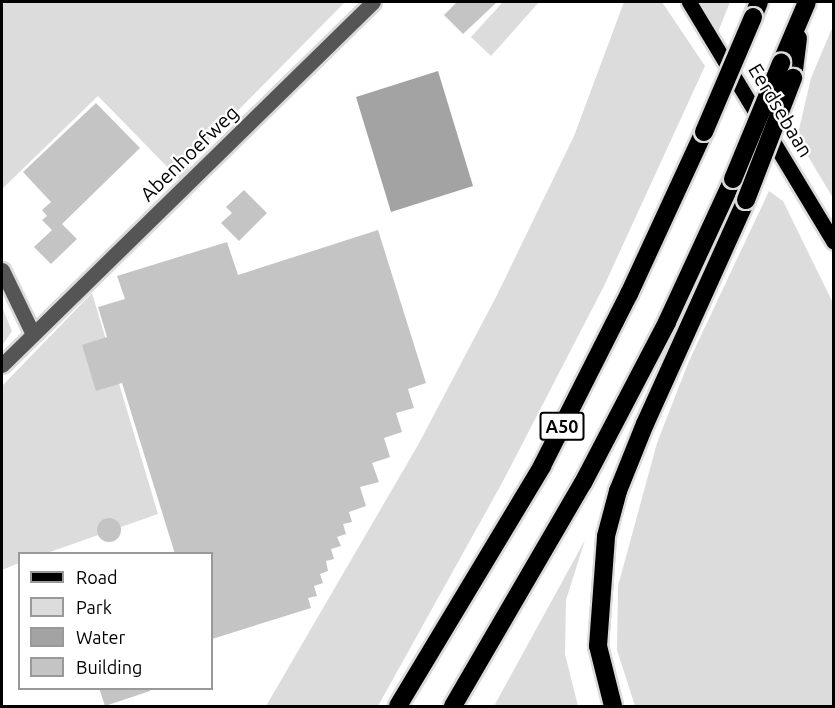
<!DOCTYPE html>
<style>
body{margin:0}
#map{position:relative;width:835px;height:708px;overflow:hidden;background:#fff;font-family:Ubuntu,sans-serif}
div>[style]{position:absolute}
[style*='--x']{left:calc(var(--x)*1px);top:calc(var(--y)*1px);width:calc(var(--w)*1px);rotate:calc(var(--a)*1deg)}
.green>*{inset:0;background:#dcdcdc}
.water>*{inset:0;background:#a3a3a3}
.building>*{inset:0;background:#c4c4c4}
.round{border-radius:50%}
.roads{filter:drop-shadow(2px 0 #dbdbdb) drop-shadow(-2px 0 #dbdbdb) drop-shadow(0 2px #dbdbdb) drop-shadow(0 -2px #dbdbdb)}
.minor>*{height:15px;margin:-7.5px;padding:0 7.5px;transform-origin:7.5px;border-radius:7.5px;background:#555}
.major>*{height:15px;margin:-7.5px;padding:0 7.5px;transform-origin:7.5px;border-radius:7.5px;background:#000}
.highway>*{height:18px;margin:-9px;padding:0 9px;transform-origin:9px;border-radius:9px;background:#000}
.bridges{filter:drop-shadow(2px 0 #dbdbdb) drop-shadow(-2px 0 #dbdbdb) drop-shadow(0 2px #dbdbdb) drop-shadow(0 -2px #dbdbdb)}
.highway-bridge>*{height:18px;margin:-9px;padding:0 9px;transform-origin:9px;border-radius:9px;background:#000}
span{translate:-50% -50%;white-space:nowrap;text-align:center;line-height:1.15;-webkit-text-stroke:4.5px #fff;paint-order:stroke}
.shield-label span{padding:2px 4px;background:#fff;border:2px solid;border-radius:4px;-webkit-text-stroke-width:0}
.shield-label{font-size:18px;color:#000;font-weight:700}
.street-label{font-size:20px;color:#000}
.frame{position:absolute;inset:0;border:3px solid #000;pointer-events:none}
.legend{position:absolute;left:18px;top:552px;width:195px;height:138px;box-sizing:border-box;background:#fff;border:2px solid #999;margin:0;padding:8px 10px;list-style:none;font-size:18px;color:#000}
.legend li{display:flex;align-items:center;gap:12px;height:30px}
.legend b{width:30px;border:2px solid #999}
</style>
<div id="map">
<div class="green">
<i style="clip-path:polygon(2px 2px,345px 2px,199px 150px,181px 181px,98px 96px,2px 189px)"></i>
<i style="clip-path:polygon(503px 2px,539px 2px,491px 56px,471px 37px)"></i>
<i style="clip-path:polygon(624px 2px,662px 2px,705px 66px,604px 286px,502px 483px,378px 706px,266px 706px,418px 445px,497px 295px,574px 136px)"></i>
<i style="clip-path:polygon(700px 2px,730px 2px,718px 32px)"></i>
<i style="clip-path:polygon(833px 26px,833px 198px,797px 138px,811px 78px)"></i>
<i style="clip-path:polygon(769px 191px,783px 201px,833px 303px,833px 706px,635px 706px,617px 650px,618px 586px,657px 443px,689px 361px)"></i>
<i style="clip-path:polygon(92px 293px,158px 514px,47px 553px,20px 554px,19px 563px,2px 570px,2px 386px)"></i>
<i style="clip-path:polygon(2px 307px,12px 331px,2px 346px)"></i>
<i style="clip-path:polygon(585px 540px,566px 600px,565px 654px,578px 706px,494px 706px)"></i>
</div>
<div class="water">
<i style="clip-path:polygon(438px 71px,473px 186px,391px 212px,356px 97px)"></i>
</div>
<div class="building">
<i style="clip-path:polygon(457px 2px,497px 2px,463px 34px,444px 15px)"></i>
<i style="clip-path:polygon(96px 103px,140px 148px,62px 224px,77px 239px,51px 264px,34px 247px,52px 230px,42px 220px,47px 216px,42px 210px,51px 202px,23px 172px)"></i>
<i style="clip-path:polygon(244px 190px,267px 213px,239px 241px,221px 223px,232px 213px,226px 207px)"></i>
<i style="clip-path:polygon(378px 230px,426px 383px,408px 389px,414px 408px,396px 413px,402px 432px,384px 438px,390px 457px,372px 463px,379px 482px,360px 487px,366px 506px,349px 512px,352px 522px,343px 524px,346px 534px,337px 537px,341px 546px,331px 549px,334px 559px,326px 561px,328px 571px,320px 574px,323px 583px,314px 586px,317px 596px,308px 598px,311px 608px,212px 639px,212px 554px,175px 554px,122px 383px,96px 391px,82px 345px,107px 337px,98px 307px,125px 299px,117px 276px,227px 242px,238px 275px)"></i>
<i class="round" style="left:97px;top:518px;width:24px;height:24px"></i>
<i style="clip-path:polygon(99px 688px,150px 688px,150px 691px,105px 706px)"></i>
</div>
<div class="roads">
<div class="minor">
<i style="--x:2;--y:270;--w:71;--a:64.2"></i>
<i style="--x:2;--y:365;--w:519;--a:-44.38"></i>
</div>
<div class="major">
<i style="--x:689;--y:2;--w:280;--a:58.9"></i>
</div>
<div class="highway">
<i style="--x:753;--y:17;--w:16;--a:-68"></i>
<i style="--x:781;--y:63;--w:66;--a:-66.9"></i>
<i style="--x:793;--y:78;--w:40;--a:-82.9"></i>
<i style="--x:398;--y:706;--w:280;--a:-59"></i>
<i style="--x:542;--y:466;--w:193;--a:-63.2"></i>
<i style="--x:629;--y:294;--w:179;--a:-65.2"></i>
<i style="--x:453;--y:706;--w:258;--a:-59.8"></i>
<i style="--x:583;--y:483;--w:182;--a:-62.4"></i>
<i style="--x:667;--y:322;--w:157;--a:-65.2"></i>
<i style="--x:613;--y:706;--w:62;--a:-104"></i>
<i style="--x:598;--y:646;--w:110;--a:-85.8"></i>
<i style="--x:606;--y:536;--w:47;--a:-75.1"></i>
<i style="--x:618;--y:491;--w:72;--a:-68.1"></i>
<i style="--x:645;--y:424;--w:246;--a:-65.7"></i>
</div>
</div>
<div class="bridges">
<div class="highway-bridge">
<i style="--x:704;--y:132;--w:125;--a:-66.9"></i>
<i style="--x:733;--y:179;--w:126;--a:-67.5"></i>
<i style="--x:746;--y:200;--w:131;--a:-68.9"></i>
</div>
</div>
<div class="shield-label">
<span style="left:562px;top:426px">A50</span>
</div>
<div class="street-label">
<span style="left:781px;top:110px;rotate:59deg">Eerdsebaan</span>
<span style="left:189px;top:153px;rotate:-44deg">Abenhoefweg</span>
</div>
<div class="frame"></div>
<ul class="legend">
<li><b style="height:8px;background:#000"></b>Road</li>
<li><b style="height:16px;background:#dcdcdc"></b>Park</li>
<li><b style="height:16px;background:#a3a3a3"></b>Water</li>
<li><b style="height:16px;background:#c4c4c4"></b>Building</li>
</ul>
</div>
